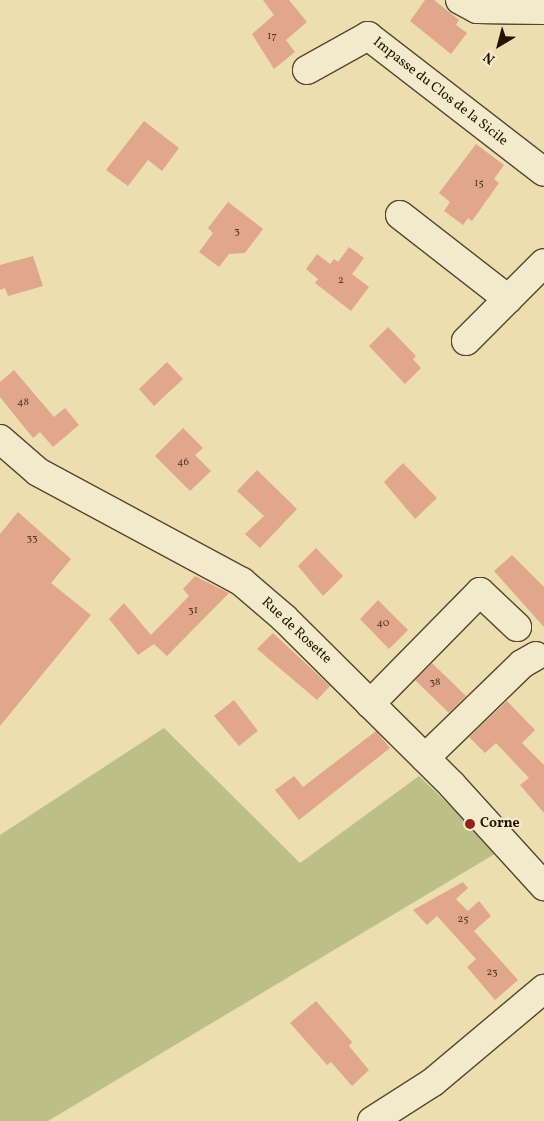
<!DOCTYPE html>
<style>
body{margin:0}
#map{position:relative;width:544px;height:1121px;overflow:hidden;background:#ecdeaf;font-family:Vollkorn,serif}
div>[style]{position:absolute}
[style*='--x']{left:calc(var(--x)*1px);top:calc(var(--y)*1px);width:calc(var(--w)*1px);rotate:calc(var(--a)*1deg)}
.green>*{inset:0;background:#bcc087}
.building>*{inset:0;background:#e1a78c}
.roads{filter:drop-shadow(1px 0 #57452e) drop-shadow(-1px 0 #57452e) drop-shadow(0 1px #57452e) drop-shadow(0 -1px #57452e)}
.minor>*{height:28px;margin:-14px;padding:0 14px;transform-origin:14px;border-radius:14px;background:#f3eacb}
.dots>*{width:14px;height:14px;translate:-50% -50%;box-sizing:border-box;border:2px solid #f3eacb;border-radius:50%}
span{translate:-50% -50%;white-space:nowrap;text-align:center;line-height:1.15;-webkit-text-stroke:4px #f3eacb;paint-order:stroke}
.number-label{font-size:11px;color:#543725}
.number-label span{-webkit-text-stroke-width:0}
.street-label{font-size:14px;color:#251203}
.poi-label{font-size:14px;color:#251203;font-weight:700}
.left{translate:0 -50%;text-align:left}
.north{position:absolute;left:474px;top:20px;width:50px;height:50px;-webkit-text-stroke:4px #f3eacb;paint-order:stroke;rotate:217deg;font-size:14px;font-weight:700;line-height:20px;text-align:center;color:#251203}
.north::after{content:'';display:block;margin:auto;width:18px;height:22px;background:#251203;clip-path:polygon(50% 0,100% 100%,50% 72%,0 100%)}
</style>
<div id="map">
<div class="green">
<i style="clip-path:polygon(164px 728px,300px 863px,419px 776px,498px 852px,48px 1121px,0 1121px,0 835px)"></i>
</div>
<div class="building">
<i style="clip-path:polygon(263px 0,289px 0,307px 22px,286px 40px,295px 52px,274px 69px,252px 34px,274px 15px)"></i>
<i style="clip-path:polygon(425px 0,434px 0,459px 20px,456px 25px,467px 33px,451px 54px,410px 21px)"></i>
<i style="clip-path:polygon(144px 121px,179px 148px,162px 171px,148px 160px,128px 186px,106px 170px)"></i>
<i style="clip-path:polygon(476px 144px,504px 165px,494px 179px,499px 183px,472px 221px,468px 218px,463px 225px,444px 211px,450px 202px,439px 193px)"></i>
<i style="clip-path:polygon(228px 202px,263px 229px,245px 253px,229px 254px,219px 267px,199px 252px,213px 233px,208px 228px)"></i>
<i style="clip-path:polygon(349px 247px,364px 258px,352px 274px,369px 287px,351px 311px,315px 283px,318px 279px,306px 269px,317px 254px,330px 264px,334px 259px,338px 262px)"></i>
<i style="clip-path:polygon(33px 256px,43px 286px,8px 296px,5px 288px,0 290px,0 265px)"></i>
<i style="clip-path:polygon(388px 327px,416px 356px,413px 359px,421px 368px,405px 384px,369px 346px)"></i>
<i style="clip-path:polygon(167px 362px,183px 379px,154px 406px,139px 389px)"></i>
<i style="clip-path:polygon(14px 370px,54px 417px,65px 408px,79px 425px,53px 447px,40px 432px,33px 438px,0 397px,0 382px)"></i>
<i style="clip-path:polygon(183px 428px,203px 448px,195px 455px,211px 471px,190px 491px,155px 456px)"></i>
<i style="clip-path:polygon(403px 463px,437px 498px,415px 519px,384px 482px)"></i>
<i style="clip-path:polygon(257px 470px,297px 509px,260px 548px,245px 534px,264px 516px,237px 491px)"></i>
<i style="clip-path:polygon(18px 512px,71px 559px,51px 583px,91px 615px,0 726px,0 534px)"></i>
<i style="clip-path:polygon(316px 548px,343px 576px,323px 596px,298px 566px)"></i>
<i style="clip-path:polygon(512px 555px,544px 587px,544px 627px,494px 571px)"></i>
<i style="clip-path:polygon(195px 576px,229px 593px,167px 656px,154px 644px,138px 655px,109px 619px,124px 603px,151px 635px,189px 596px,183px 589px)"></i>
<i style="clip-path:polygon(378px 600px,408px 630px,389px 649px,360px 619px)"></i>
<i style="clip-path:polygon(273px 633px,330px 686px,317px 700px,257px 649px)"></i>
<i style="clip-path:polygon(432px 663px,466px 696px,449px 713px,415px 680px)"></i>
<i style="clip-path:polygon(234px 700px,258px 731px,239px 746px,214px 716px)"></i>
<i style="clip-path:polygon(507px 701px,535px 730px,522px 743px,544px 765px,544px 813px,520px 785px,529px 778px,496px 743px,485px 753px,469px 737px)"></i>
<i style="clip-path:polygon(376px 731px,390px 748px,299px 820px,275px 790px,294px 776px,303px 787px)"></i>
<i style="clip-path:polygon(463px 882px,468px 888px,456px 899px,468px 911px,479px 901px,491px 916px,474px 931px,518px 980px,495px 1000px,467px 967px,476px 959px,437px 916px,427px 925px,413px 910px)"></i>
<i style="clip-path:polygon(316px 1001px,352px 1042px,349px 1046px,369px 1070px,352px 1086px,331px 1062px,327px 1065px,290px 1023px)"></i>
</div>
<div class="roads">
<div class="minor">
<i style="--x:460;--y:0;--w:19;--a:28"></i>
<i style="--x:477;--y:9;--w:67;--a:0.9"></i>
<i style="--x:307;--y:70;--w:70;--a:-29.1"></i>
<i style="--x:368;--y:36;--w:222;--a:37.7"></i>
<i style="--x:400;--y:215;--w:137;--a:37.9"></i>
<i style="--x:466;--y:341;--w:110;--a:-45"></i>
<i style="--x:0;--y:439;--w:50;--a:41"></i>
<i style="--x:38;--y:472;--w:232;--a:28.3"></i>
<i style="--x:242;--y:582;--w:55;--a:40.6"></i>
<i style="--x:284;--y:618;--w:237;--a:44.8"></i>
<i style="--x:452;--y:785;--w:137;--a:47.7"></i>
<i style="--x:370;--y:704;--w:157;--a:-45.5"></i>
<i style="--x:480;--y:592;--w:51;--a:43.4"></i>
<i style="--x:425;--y:758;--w:135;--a:-44.1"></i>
<i style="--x:522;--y:664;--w:16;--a:-30"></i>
<i style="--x:372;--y:1121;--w:72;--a:-32.6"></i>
<i style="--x:433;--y:1082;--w:145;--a:-40"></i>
</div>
</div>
<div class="dots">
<i style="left:470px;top:824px;background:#8f2418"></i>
</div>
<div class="number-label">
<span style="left:272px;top:37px">17</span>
<span style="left:479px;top:184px">15</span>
<span style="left:237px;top:232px">3</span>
<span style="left:341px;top:281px">2</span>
<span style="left:23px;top:403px">48</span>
<span style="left:183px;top:463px">46</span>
<span style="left:32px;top:539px">33</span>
<span style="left:193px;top:611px">31</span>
<span style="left:383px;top:624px">40</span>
<span style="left:435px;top:683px">38</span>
<span style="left:463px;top:920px">25</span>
<span style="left:492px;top:973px">23</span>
</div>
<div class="street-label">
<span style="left:440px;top:92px;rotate:38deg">Impasse du Clos de la Sicile</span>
<span style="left:296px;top:631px;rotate:43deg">Rue de Rosette</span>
</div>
<div class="poi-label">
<span class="left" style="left:480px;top:824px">Corne</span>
</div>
<div class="north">N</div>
</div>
